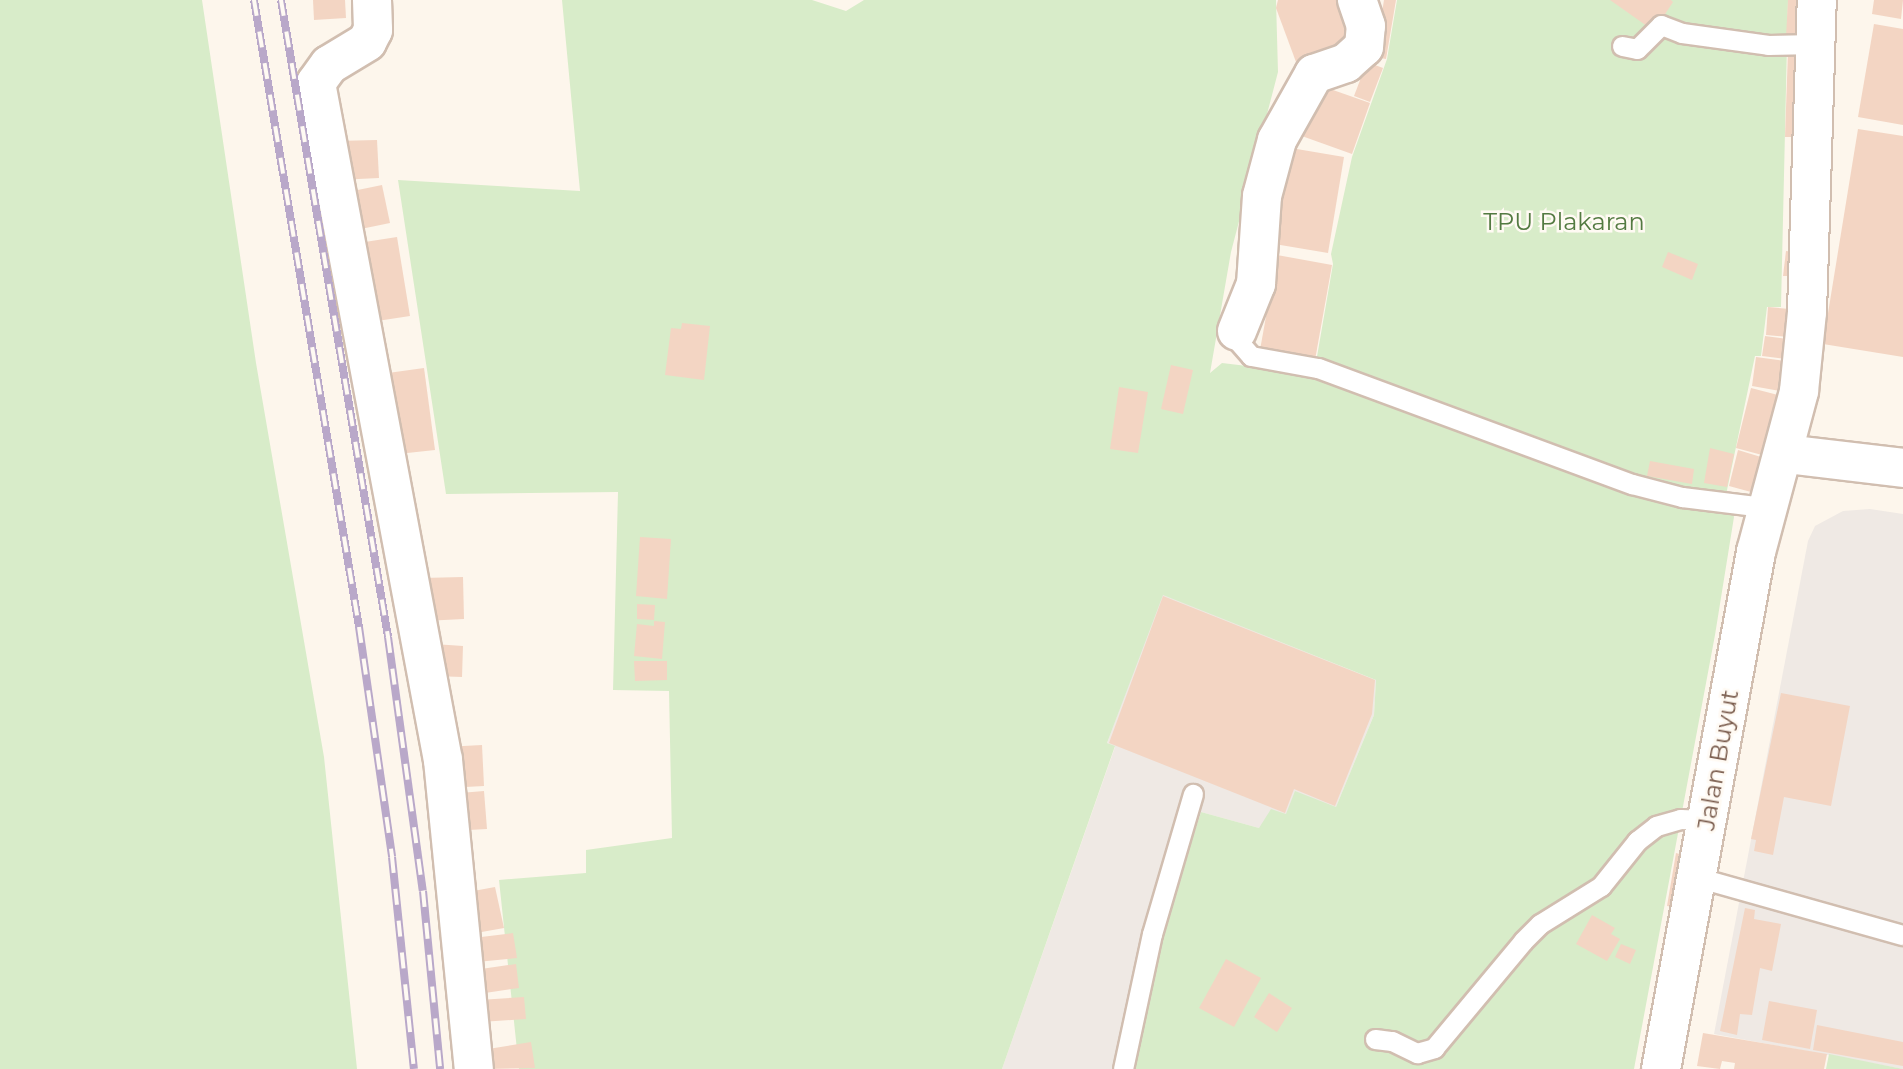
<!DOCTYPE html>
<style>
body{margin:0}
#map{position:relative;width:1903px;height:1069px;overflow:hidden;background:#fdf6ec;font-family:Montserrat,sans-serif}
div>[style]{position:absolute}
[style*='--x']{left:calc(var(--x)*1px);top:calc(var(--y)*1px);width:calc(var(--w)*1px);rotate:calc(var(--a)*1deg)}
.industrial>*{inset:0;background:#efe9e4}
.green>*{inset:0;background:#d8ecc9}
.building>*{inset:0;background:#f3d5c3}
.roads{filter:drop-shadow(2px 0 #d1beb0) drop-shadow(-2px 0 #d1beb0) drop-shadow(0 2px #d1beb0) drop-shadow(0 -2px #d1beb0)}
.service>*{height:19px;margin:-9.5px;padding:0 9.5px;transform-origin:9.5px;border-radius:9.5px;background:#fff}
.minor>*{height:38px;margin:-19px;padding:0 19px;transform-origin:19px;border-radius:19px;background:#fff}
.tertiary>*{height:38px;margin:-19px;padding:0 19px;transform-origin:19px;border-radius:19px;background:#fff}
.rail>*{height:8px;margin-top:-4px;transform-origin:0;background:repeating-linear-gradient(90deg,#fffaf3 0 16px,#b9a8c9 0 32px);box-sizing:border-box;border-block:2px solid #b9a8c9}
span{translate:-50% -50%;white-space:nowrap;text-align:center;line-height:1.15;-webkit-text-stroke:5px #fffaf3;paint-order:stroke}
.park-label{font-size:24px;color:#537a41}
.street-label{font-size:24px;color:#7a5c4d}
</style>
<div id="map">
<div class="industrial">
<i style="clip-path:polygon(1870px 509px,1903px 514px,1903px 1069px,1714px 1034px,1808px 541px,1815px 526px,1843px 511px)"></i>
<i style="clip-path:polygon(1162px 594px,1376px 680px,1374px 715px,1336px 807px,1286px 814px,1259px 828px,1201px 812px,1163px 930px,1133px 1069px,1002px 1069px,1115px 747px,1107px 743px)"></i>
</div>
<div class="green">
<i style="clip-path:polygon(0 0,202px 0,256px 363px,324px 757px,357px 1069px,0 1069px)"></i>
<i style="clip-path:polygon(562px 0,812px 0,846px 11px,864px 0,1276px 0,1278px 72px,1231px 252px,1210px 373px,1222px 363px,1314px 374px,1333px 264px,1331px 254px,1352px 157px,1387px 59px,1397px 0,1788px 0,1781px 307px,1767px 307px,1761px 356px,1755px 356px,1727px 490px,1734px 517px,1715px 635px,1634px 1069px,1133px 1069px,1163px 930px,1201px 812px,1259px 828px,1271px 809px,1286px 814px,1295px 791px,1336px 807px,1374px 715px,1376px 680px,1163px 595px,1107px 743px,1115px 746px,1002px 1069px,519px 1069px,499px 880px,586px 873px,586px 850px,672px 838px,669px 691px,613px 690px,618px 492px,446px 494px,398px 180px,580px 191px)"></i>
<i style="clip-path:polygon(1829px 1054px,1903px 1069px,1826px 1069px)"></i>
</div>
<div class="building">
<i style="clip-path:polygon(313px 0,345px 0,346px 18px,314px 20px)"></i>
<i style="clip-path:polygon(1278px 0,1351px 0,1365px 37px,1296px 62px,1276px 8px)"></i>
<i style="clip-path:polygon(1384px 0,1396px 0,1386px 59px,1375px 57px)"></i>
<i style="clip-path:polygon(1610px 0,1671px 0,1673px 2px,1654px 31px)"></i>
<i style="clip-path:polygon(1788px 0,1801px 0,1799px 38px,1786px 37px)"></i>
<i style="clip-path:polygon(1874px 0,1903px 0,1901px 19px,1872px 14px)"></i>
<i style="clip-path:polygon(1874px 24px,1903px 29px,1903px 125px,1858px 117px)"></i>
<i style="clip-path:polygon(1788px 51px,1799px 52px,1795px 137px,1785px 137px)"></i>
<i style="clip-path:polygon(1367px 62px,1383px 68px,1370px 102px,1354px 96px)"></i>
<i style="clip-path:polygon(1316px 84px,1370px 103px,1352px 154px,1299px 135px)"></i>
<i style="clip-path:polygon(1858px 129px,1903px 136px,1903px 357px,1823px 344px)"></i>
<i style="clip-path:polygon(377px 140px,379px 178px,338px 180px,336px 141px)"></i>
<i style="clip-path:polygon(1285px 147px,1344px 157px,1328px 253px,1269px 243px)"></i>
<i style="clip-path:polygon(382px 185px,390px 223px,356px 230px,348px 192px)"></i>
<i style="clip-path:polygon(397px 237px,410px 316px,364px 323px,352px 244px)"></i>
<i style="clip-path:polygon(1786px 251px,1795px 252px,1792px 276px,1783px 276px)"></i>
<i style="clip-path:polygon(1668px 252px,1698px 264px,1692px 280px,1662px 267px)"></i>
<i style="clip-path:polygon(1277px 255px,1332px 265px,1315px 360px,1260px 350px)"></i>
<i style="clip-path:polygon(1768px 307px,1790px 309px,1788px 337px,1766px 335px)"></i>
<i style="clip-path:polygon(682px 323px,710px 326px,704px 380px,665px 375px,671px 328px,681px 329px)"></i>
<i style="clip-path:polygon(1765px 336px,1788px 339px,1785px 359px,1762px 356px)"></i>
<i style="clip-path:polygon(1756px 357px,1785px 361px,1780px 391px,1752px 386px)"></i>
<i style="clip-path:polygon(1171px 365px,1193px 370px,1183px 414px,1161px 409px)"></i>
<i style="clip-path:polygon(424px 368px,435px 450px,398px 454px,388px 373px)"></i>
<i style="clip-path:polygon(1119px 387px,1148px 392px,1138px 453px,1110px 449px)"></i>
<i style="clip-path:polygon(1751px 388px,1778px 395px,1762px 455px,1736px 448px)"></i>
<i style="clip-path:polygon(1710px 448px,1734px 454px,1727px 487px,1704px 483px)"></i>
<i style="clip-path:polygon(1738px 450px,1761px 457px,1751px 492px,1729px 486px)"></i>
<i style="clip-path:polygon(1650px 461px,1694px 469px,1692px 484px,1647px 476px)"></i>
<i style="clip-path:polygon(640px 537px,671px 539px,667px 599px,636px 596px)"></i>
<i style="clip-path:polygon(463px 577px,464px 619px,424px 621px,422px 578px)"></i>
<i style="clip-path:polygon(1163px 596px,1375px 680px,1372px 714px,1335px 806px,1294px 789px,1285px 813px,1109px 743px)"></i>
<i style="clip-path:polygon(637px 604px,655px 605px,654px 620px,637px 619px)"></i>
<i style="clip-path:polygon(654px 621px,665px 622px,662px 659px,634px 656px,637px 624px,654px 626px)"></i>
<i style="clip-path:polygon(434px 644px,463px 646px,462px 677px,434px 676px)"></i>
<i style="clip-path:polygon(634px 661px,667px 661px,667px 680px,635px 681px)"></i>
<i style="clip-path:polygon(1781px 693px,1850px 706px,1831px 806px,1784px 797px,1773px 855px,1754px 851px,1756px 840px,1751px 839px)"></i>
<i style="clip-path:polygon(482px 745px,484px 786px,447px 788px,445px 747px)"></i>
<i style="clip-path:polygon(484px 791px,487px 829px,451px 831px,448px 794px)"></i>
<i style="clip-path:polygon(1676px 853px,1683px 855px,1674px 907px,1667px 906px)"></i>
<i style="clip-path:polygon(495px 887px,504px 928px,476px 933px,468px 892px)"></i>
<i style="clip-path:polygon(1745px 908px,1755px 910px,1754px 919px,1781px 924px,1772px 971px,1760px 968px,1752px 1015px,1740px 1014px,1737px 1035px,1720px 1031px)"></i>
<i style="clip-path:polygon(1592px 915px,1615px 928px,1611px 934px,1620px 939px,1607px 961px,1576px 944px)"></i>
<i style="clip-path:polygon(513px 933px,517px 958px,477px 962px,473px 938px)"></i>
<i style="clip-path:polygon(1621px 944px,1636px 950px,1630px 964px,1615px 957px)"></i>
<i style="clip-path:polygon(1226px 959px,1261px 978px,1234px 1027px,1199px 1008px)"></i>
<i style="clip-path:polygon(516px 964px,519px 988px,485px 993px,481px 969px)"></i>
<i style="clip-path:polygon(1269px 993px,1292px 1008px,1277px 1032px,1254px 1017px)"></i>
<i style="clip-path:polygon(524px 997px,526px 1019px,481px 1022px,479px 1000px)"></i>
<i style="clip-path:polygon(1769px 1001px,1817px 1010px,1810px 1049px,1762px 1040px)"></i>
<i style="clip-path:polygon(1817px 1025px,1903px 1042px,1903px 1066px,1813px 1050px)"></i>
<i style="clip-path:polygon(1703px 1033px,1827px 1054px,1824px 1069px,1734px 1069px,1735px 1063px,1722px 1061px,1720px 1069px,1697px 1066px)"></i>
<i style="clip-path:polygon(531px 1042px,535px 1068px,486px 1069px,482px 1050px)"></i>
</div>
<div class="roads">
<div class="service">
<i style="--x:1622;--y:46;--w:15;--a:11"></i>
<i style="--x:1637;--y:49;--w:34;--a:-45"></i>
<i style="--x:1661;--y:25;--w:22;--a:21"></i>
<i style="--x:1682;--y:33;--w:87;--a:7.9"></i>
<i style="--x:1768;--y:45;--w:46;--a:-1.2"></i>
<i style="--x:1237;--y:331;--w:9;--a:90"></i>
<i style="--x:1237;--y:340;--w:21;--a:49"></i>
<i style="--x:1251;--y:356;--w:68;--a:10.2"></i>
<i style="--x:1318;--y:368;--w:335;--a:20.3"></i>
<i style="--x:1632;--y:484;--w:52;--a:14.6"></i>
<i style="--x:1682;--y:497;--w:90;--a:7"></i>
<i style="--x:1696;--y:877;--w:215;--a:15.7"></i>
<i style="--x:1375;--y:1039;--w:17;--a:7"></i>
<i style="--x:1392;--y:1041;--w:28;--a:26"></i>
<i style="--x:1417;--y:1053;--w:18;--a:-16"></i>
<i style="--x:1434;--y:1048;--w:139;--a:-50.2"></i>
<i style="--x:1523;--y:941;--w:24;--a:-45"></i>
<i style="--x:1540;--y:924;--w:72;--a:-31.9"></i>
<i style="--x:1601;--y:886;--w:58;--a:-51.3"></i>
<i style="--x:1637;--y:841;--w:24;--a:-38"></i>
<i style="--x:1656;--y:826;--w:25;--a:-16"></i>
<i style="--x:1680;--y:819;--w:27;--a:2"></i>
<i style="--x:1123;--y:1069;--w:138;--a:-77.9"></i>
<i style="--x:1152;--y:934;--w:146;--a:-73.7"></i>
</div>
<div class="minor">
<i style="--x:372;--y:0;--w:30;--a:88"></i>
<i style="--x:373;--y:30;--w:13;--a:117"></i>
<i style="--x:367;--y:42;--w:44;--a:148.8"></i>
<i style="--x:329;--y:65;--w:22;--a:126"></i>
<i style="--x:316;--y:83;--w:689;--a:79.38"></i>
<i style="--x:443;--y:760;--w:311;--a:84.3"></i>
<i style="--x:1237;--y:331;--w:51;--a:-68"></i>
<i style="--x:1256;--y:284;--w:88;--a:-86.1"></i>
<i style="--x:1262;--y:196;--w:58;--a:-75"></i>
<i style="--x:1277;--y:140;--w:76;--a:-60.7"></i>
<i style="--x:1314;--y:74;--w:34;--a:-19"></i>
<i style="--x:1346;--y:63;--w:24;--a:-42"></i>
<i style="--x:1364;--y:47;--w:21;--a:-85"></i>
<i style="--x:1366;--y:26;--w:28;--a:-109"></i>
<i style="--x:1786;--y:454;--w:118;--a:6.8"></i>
</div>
<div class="tertiary">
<i style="--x:1661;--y:1069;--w:526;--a:-79.59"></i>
<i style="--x:1756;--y:552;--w:167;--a:-75"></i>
<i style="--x:1799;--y:391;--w:79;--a:-84.2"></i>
<i style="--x:1807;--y:312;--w:312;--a:-88.2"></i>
</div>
</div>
<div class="rail">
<i style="--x:254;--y:0;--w:636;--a:80.49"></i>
<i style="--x:359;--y:627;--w:232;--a:81.8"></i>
<i style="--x:392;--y:857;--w:213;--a:84.1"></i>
<i style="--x:281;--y:0;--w:646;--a:80.46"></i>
<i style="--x:388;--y:637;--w:256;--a:82.2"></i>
<i style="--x:423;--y:891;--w:179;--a:84.5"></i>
</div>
<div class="park-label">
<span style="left:1564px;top:222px">TPU Plakaran</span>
</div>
<div class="street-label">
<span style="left:1718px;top:760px;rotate:-80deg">Jalan Buyut</span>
</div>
</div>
